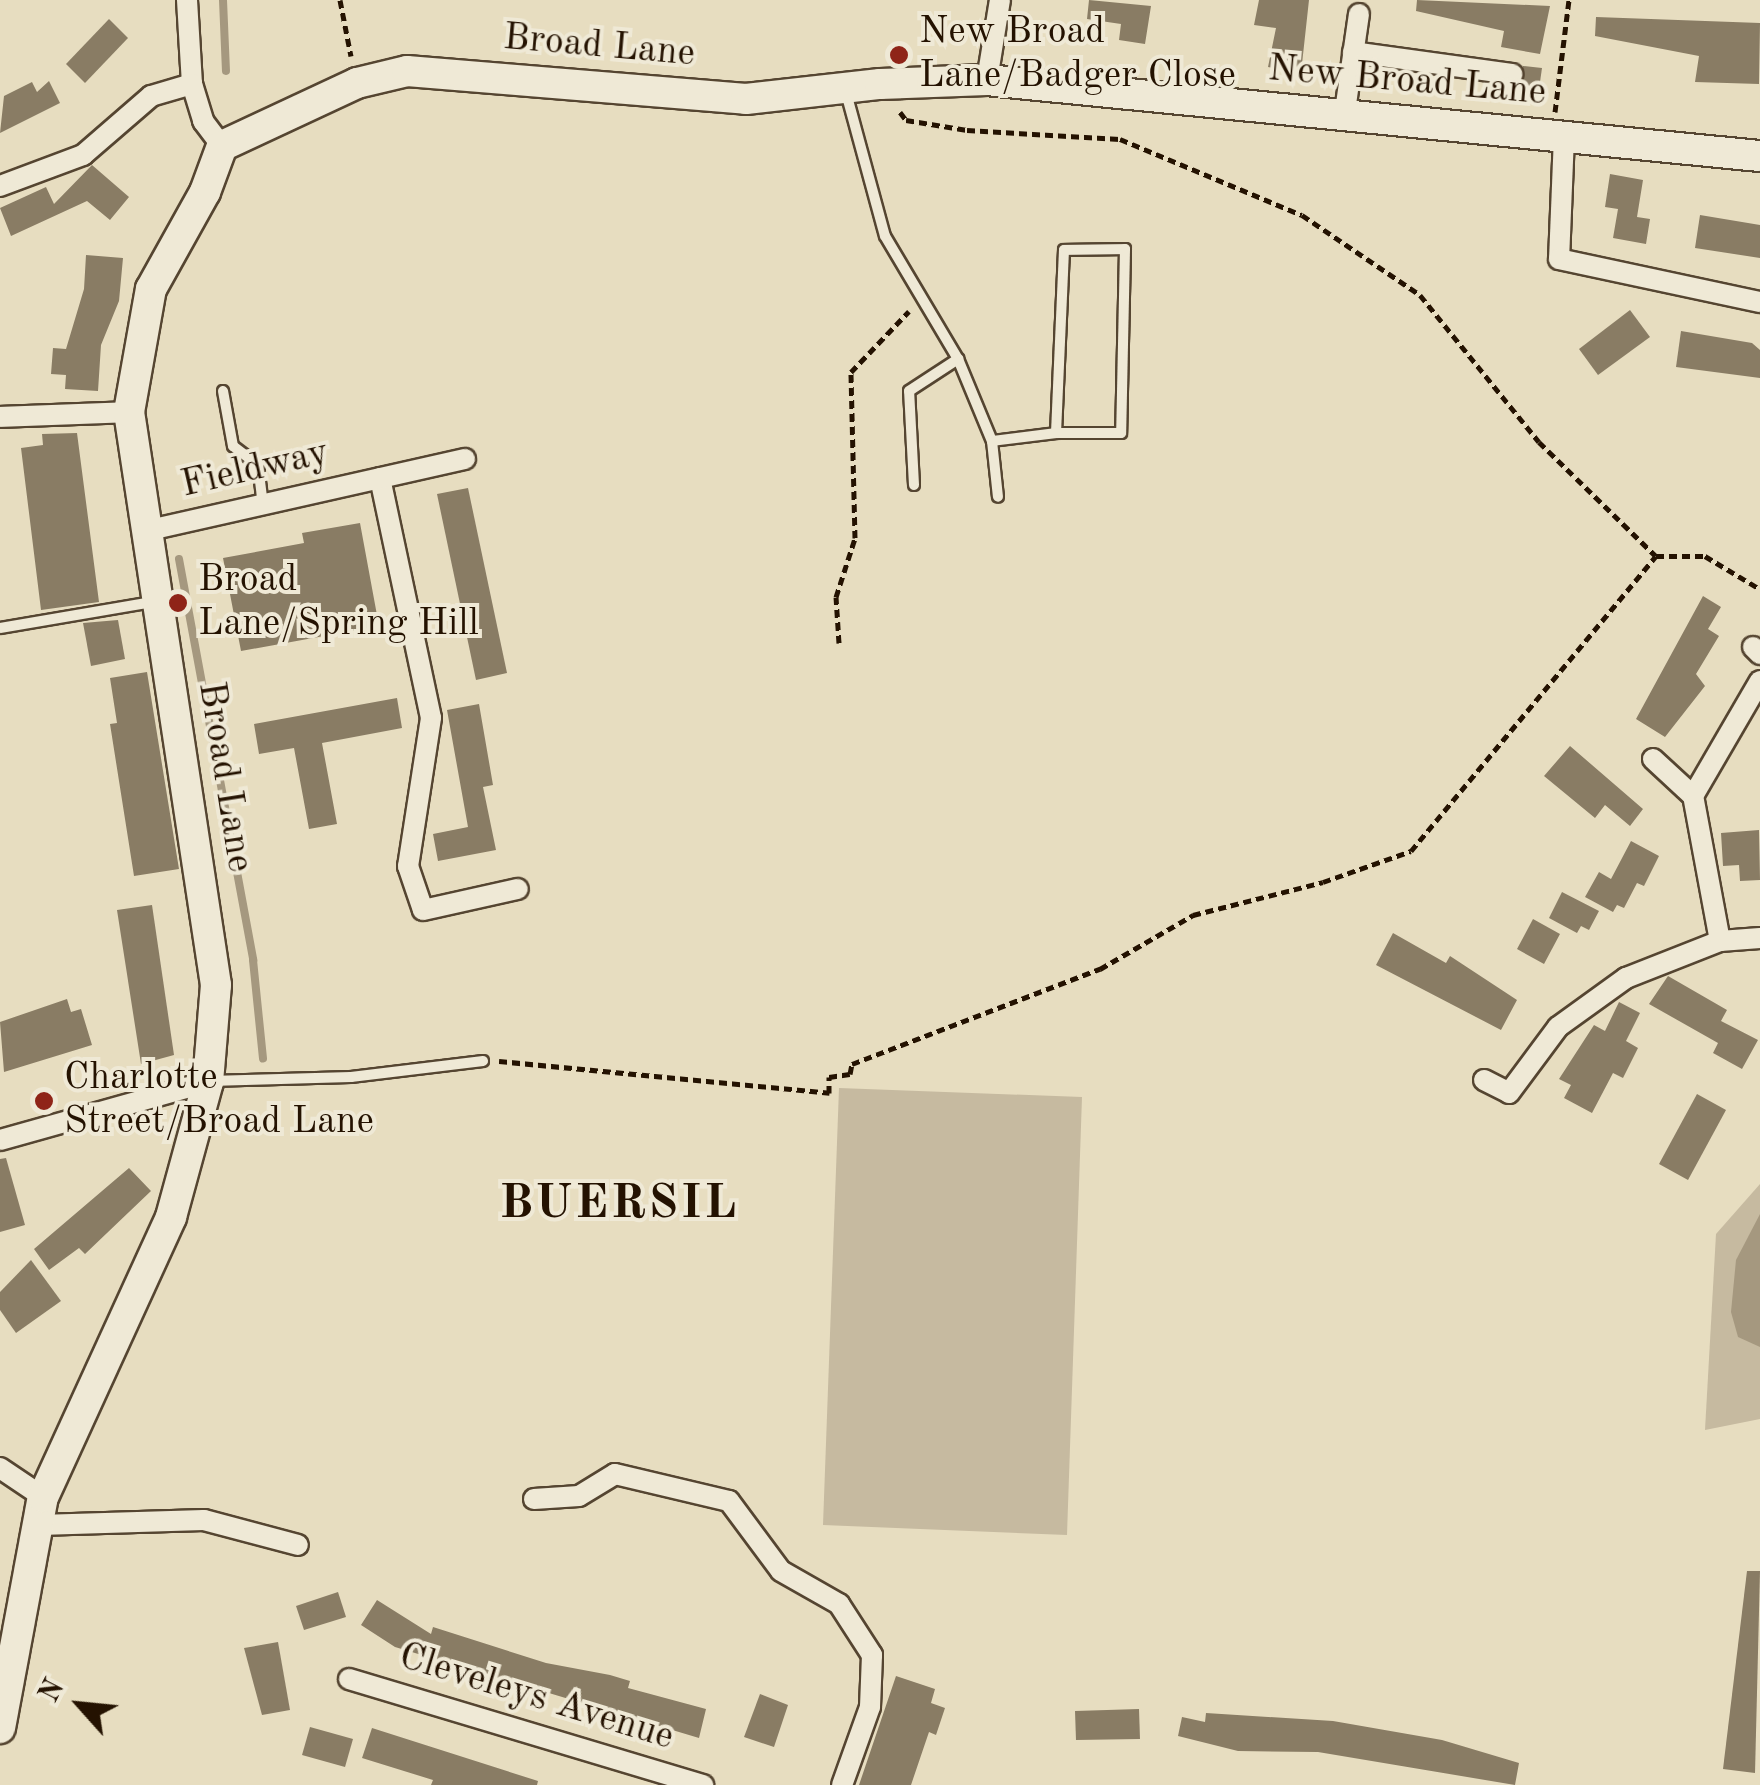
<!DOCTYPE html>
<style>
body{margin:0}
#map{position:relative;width:1760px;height:1785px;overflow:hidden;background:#e7ddc0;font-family:"Old Standard TT",serif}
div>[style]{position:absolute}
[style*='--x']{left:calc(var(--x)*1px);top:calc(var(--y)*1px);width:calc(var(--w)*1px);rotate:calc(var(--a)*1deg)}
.green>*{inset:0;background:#c6baa0}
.water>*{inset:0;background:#a5987f}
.stream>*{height:8px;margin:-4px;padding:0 4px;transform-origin:4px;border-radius:4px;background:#a5987f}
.building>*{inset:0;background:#897c64}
.path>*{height:5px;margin-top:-2.5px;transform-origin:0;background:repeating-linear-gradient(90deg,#241201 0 8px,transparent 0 13px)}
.roads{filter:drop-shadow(2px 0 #554531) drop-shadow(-2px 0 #554531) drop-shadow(0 2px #554531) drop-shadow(0 -2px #554531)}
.service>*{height:10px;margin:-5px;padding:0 5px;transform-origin:5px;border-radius:5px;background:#efe9d6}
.minor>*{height:20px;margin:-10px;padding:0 10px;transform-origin:10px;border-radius:10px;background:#efe9d6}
.secondary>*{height:30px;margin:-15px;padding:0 15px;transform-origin:15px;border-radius:15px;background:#efe9d6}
.dots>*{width:28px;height:28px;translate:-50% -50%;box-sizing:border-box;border:5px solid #efe9d6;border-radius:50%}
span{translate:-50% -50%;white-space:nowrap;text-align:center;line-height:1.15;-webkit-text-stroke:8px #efe9d6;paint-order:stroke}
.poi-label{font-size:38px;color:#241201}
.left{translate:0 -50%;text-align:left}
.street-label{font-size:38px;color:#241201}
.district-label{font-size:48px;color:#241201;font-weight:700;letter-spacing:2.5px}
.north{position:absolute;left:30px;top:1655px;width:100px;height:100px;-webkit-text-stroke:8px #efe9d6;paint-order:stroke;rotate:297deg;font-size:28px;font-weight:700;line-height:40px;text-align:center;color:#241201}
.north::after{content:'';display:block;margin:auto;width:35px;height:45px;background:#241201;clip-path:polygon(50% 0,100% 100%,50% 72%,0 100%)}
</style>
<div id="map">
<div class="green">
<i style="clip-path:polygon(839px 1088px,1082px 1097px,1067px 1535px,823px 1525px)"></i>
<i style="clip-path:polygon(1760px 1184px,1760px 1419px,1705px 1430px,1716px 1234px)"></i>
</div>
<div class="water">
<i style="clip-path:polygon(1760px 1214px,1760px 1347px,1738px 1337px,1731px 1312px,1736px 1260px)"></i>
</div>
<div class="stream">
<i style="--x:223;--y:0;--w:71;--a:87.6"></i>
<i style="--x:179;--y:559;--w:408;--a:79.5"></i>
<i style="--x:253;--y:960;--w:99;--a:84.2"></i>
</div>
<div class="building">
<i style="clip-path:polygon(1089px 0,1151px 6px,1145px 44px,1119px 40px,1121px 24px,1087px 19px)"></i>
<i style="clip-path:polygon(1259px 0,1309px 0,1301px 73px,1268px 67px,1276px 28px,1254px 25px)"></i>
<i style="clip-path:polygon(1417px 0,1550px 6px,1540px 54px,1501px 47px,1504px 31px,1416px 11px)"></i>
<i style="clip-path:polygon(1596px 17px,1760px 23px,1759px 84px,1695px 82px,1699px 56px,1595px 36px)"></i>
<i style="clip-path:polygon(109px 19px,128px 38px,85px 83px,66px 64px)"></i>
<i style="clip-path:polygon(1523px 66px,1542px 68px,1538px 96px,1517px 93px)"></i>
<i style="clip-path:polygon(49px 81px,60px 103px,0 133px,4px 96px,32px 82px,37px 92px)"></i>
<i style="clip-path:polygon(92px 165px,129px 197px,110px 220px,87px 201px,11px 236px,0 208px,46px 187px,54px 204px)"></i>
<i style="clip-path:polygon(1610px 174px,1643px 180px,1637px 217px,1650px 219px,1646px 244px,1613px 238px,1618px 209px,1605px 207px)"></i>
<i style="clip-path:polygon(1700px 215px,1760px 225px,1760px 258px,1695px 248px)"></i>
<i style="clip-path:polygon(86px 255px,123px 258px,119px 301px,101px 345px,98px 391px,65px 389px,66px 375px,51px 374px,53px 348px,66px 349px,84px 289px)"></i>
<i style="clip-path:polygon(1630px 310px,1650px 337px,1598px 375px,1579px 349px)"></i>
<i style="clip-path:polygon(1681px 331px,1752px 343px,1760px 350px,1760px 378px,1676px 367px)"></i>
<i style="clip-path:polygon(77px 433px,99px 602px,41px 610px,21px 448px,43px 445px,42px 434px)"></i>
<i style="clip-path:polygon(468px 488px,507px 673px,476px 680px,437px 494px)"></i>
<i style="clip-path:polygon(360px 523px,379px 626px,241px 651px,223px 558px,304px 543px,302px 533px)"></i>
<i style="clip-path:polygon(1703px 596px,1721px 607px,1708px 629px,1719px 636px,1696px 674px,1705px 686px,1665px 737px,1636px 719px)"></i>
<i style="clip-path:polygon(118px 620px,125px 659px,91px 666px,83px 623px)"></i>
<i style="clip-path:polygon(147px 672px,179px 869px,134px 876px,110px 724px,117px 723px,110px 678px)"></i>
<i style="clip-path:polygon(397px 698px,402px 728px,322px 743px,337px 824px,309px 829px,294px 748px,259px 754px,254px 724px)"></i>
<i style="clip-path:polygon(479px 704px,493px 785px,483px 787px,496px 850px,438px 861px,433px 834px,468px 827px,447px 710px)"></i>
<i style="clip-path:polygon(1570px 746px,1643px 809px,1630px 826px,1605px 805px,1595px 818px,1544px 776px)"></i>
<i style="clip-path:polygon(1759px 830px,1760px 880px,1740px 881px,1739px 865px,1723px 866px,1721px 833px)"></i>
<i style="clip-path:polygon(1631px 841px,1659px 856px,1644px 886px,1637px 883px,1624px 908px,1617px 905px,1613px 912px,1585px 897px,1599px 872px,1611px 879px)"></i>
<i style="clip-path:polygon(1562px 892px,1599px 911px,1589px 930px,1581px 926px,1577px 933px,1549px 918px)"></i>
<i style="clip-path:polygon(152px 905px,174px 1055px,141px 1064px,117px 910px)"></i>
<i style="clip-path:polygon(1533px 919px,1560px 934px,1544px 964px,1517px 949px)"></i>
<i style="clip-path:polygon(1393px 933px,1446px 963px,1450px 956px,1517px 1000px,1501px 1030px,1376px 965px)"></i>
<i style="clip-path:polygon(1668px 976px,1727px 1010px,1721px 1021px,1758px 1040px,1742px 1069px,1713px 1053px,1718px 1043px,1649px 1004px)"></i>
<i style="clip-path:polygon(67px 999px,71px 1012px,81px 1009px,92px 1045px,4px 1072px,0 1022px)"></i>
<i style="clip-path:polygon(1619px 1002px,1640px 1013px,1626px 1041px,1638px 1048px,1623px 1078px,1613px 1073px,1592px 1113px,1564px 1098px,1571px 1085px,1559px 1079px,1594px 1025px,1605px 1031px)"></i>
<i style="clip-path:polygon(1697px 1094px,1726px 1110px,1688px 1180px,1659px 1164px)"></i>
<i style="clip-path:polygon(6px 1158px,25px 1225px,0 1232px,0 1159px)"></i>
<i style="clip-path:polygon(129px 1168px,151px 1191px,85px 1254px,79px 1248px,49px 1270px,34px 1249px)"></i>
<i style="clip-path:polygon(31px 1260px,61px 1301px,16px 1333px,0 1310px,0 1292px)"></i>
<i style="clip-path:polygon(1747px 1571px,1760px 1571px,1755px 1773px,1723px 1769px)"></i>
<i style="clip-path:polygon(338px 1592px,346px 1617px,304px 1630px,296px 1606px)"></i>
<i style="clip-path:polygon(377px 1600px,431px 1634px,433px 1627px,546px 1663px,610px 1675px,630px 1681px,628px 1688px,706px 1709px,699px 1738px,395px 1647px,361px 1625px)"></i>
<i style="clip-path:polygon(278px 1642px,290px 1710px,262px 1715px,244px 1648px)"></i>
<i style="clip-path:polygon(896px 1676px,935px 1689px,931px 1703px,945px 1708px,936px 1735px,929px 1732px,911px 1785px,859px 1785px)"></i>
<i style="clip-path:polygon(760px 1694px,788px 1705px,774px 1747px,744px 1737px)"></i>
<i style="clip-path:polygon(1139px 1709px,1140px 1739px,1076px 1740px,1075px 1711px)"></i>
<i style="clip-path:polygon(1206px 1713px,1333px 1721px,1442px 1740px,1519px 1763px,1515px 1785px,1318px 1752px,1238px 1751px,1178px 1736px,1182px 1717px,1205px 1722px)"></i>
<i style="clip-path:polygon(310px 1727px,353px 1739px,345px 1767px,302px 1755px)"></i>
<i style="clip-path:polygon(372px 1728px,538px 1781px,537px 1785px,431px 1785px,433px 1780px,362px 1758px)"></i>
</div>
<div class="path">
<i style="--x:340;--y:0;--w:57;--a:78.9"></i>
<i style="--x:900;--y:112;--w:10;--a:53"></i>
<i style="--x:906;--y:120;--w:62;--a:9.3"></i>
<i style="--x:967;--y:130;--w:153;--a:3.4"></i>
<i style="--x:1120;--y:139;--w:197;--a:22.7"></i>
<i style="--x:1302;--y:215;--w:143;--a:34.1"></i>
<i style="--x:1420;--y:295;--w:189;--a:51"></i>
<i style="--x:1539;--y:442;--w:163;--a:44.3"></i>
<i style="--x:1555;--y:112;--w:113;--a:-82.9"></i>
<i style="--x:839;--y:643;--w:46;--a:-93.7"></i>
<i style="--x:836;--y:597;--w:62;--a:-72.1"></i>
<i style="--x:855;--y:538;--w:166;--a:-91.4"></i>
<i style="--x:851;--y:372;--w:84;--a:-46.4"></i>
<i style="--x:499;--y:1061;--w:332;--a:5.5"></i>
<i style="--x:829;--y:1093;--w:16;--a:-90"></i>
<i style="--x:829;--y:1077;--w:21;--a:-8"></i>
<i style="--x:850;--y:1074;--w:10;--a:-79"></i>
<i style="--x:852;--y:1064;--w:266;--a:-21"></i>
<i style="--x:1100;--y:969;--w:108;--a:-30.1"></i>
<i style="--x:1193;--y:915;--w:134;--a:-14.2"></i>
<i style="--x:1323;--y:882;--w:93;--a:-19.4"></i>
<i style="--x:1411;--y:851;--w:383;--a:-50.3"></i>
<i style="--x:1656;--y:556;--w:49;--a:0"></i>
<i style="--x:1705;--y:556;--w:64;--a:31"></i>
</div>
<div class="roads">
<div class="service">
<i style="--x:845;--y:89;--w:152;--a:74.8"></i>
<i style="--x:885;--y:236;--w:143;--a:59.3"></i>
<i style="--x:958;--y:359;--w:89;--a:67.5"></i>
<i style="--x:992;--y:441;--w:56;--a:83.9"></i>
<i style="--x:223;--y:391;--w:56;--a:79.7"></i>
<i style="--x:233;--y:446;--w:31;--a:37"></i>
<i style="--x:258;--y:465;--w:38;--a:83"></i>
<i style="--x:992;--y:441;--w:64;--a:-7.1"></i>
<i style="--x:1056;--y:433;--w:183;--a:-87.5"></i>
<i style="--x:1064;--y:250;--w:61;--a:-0.9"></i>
<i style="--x:1125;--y:249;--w:184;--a:91.2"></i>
<i style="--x:1121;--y:433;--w:65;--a:180"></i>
<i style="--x:914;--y:485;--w:94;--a:-93"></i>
<i style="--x:909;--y:391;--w:59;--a:-33.1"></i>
<i style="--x:0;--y:628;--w:154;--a:-9.7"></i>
<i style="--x:210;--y:1081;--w:141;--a:-1.6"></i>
<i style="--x:351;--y:1077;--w:133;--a:-6.9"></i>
</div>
<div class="minor">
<i style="--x:187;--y:0;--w:84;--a:86.6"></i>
<i style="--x:192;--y:84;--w:39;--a:73"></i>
<i style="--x:203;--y:121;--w:31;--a:53"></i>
<i style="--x:1353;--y:52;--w:161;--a:7.9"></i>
<i style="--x:987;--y:80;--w:81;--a:-80.8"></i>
<i style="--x:1344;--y:118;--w:105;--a:-81.8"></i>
<i style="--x:1564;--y:136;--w:123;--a:92.3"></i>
<i style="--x:1559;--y:259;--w:206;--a:12.1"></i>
<i style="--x:0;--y:186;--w:89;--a:-20.5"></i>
<i style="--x:83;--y:155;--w:90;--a:-40.9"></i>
<i style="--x:151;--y:96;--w:43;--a:-16.3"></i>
<i style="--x:0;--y:417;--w:129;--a:-2.2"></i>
<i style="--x:380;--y:478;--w:245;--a:78"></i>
<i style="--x:431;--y:718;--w:150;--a:98.8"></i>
<i style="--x:408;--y:866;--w:46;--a:71.2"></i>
<i style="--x:423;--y:910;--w:97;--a:-12.5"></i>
<i style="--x:145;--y:531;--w:328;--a:-12.7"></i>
<i style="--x:1753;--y:647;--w:10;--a:45"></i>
<i style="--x:1653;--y:759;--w:54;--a:42.8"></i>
<i style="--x:1720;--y:941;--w:147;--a:-100.5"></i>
<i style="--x:1693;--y:796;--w:133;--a:-59.8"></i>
<i style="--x:1484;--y:1080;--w:28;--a:27"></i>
<i style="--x:1509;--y:1093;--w:82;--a:-53.4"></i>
<i style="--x:1558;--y:1027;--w:84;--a:-35.8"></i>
<i style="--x:1626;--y:978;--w:101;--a:-21.5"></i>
<i style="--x:1720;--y:941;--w:40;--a:-4.3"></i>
<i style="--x:0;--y:1140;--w:216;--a:-15.6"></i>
<i style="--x:0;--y:1468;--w:52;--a:34"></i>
<i style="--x:534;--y:1499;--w:45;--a:-3.8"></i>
<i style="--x:579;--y:1496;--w:42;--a:-31.4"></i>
<i style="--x:615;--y:1474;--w:117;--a:13.3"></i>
<i style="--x:729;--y:1501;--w:87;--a:53.4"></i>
<i style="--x:781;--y:1571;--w:67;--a:29.6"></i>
<i style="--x:839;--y:1604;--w:61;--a:57.1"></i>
<i style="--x:872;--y:1655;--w:52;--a:92.2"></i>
<i style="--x:870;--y:1707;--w:83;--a:109.7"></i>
<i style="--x:39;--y:1525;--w:165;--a:-1.7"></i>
<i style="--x:204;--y:1520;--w:97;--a:14.9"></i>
<i style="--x:349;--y:1679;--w:370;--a:16.7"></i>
</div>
<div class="secondary">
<i style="--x:0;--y:1728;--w:235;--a:-79.5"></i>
<i style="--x:43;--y:1497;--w:308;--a:-65.4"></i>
<i style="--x:171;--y:1217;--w:140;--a:-74.7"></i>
<i style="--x:208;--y:1082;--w:97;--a:-85.3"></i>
<i style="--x:216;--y:985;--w:580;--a:-98.63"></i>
<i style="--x:129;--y:412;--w:125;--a:-79.9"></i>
<i style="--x:151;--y:289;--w:111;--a:-60.9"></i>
<i style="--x:205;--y:192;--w:49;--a:-69.7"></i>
<i style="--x:222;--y:146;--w:149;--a:-25"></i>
<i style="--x:357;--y:83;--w:51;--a:-13.5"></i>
<i style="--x:407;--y:71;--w:340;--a:4.7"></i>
<i style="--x:746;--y:99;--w:135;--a:-6.4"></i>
<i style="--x:880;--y:84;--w:107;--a:-2.1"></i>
<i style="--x:987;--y:80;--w:777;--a:5.62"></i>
</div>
</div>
<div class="dots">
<i style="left:899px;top:55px;background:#8f2418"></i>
<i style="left:178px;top:603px;background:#8f2418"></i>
<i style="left:44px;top:1101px;background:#8f2418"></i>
</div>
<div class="poi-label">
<span class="left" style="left:919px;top:55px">New Broad<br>Lane/Badger Close</span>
<span class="left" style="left:198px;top:603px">Broad<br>Lane/Spring Hill</span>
<span class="left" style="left:64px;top:1101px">Charlotte<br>Street/Broad Lane</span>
</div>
<div class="street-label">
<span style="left:599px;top:47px;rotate:5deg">Broad Lane</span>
<span style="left:1407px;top:82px;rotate:5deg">New Broad Lane</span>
<span style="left:255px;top:470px;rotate:-13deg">Fieldway</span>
<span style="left:224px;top:777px;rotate:81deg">Broad Lane</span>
<span style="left:536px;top:1698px;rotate:17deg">Cleveleys Avenue</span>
</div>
<div class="district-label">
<span style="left:619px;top:1205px">BUERSIL</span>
</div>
<div class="north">N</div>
</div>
